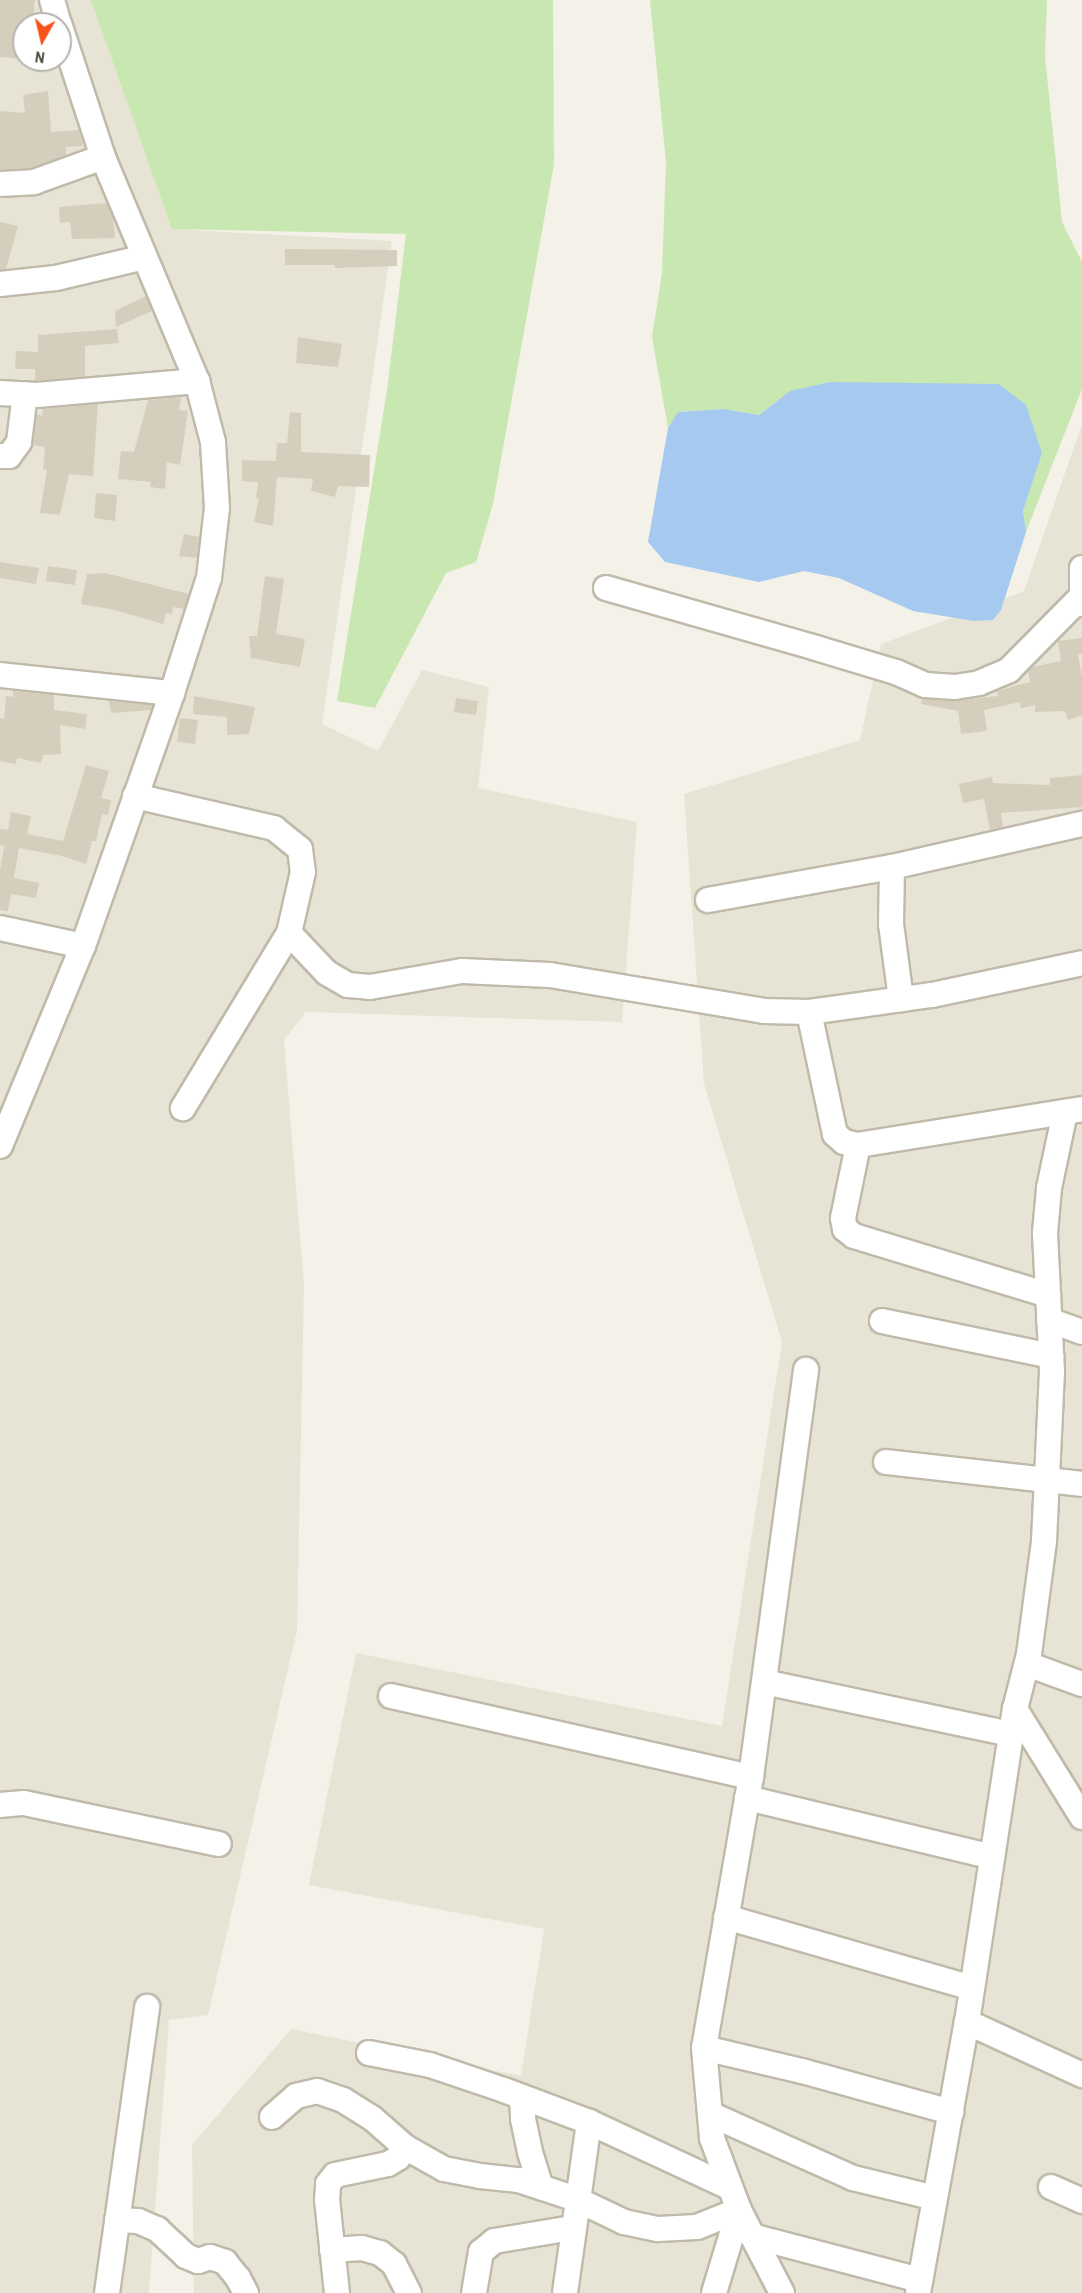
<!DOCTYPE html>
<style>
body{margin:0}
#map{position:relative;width:1082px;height:2293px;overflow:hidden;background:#f4f1e8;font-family:"Archivo Narrow",sans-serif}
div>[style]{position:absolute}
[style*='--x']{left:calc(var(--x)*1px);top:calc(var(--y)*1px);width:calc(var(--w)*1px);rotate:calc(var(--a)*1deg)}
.residential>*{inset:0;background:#e7e4d6}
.green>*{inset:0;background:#c9e7b1}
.water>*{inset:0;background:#a5c9ef}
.building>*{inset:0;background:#d5cebd}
.roads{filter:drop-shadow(2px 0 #bfbaaa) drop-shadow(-2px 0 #bfbaaa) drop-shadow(0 2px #bfbaaa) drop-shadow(0 -2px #bfbaaa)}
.minor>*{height:24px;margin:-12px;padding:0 12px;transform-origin:12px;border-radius:12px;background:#fff}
span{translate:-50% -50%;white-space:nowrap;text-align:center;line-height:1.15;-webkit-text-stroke:4.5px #fff;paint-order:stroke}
.north{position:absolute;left:12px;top:12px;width:60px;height:60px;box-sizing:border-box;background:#fff;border:2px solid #b5b3af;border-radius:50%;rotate:188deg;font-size:16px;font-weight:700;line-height:24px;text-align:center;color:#474236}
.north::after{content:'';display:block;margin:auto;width:21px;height:27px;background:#f7531b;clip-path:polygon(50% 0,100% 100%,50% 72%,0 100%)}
</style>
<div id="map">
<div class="residential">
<i style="clip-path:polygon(evenodd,0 0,136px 0,189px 230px,392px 241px,322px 724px,378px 751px,422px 670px,489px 687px,478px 788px,637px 822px,622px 1022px,306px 1012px,284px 1040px,304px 1286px,297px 1630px,208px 2015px,169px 2020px,149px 2293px,0 2293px,0 0,24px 24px,60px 24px,60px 60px,24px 60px,24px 24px)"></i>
<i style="clip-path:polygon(1082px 424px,1082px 2293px,194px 2293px,192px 2145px,291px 2029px,521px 2076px,544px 1929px,309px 1885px,356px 1653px,722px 1726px,782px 1342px,704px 1084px,684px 794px,860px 740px,881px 644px,1024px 591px)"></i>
</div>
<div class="green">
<i style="clip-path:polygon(91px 0,553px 0,554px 164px,493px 504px,476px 562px,446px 573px,375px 708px,337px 701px,387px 390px,406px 234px,172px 229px)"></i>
<i style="clip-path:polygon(650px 0,1047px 0,1045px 56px,1062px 222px,1082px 262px,1082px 389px,1026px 532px,1023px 511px,1042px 452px,790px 391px,759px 415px,724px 409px,678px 412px,668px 428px,652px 337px,662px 273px,666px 162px)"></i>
</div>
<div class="water">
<i style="clip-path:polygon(830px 382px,999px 384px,1026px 405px,1042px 453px,1023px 511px,1026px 532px,1001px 610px,993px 620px,974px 621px,913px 611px,839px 578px,804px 571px,759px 582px,665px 562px,648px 542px,668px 428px,678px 412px,724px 409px,759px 415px,790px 391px)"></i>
</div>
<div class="building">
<i style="clip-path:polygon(0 0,35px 0,33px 17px,24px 17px,24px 59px,0 57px)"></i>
<i style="clip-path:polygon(48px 91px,51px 132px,79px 130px,83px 146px,66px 147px,66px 155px,31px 168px,0 170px,0 111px,25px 113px,23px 95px)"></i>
<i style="clip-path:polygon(107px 203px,113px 217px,115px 238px,72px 239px,70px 222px,60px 223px,59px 207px)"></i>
<i style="clip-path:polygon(0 222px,18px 226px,6px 269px,0 270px)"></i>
<i style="clip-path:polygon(285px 249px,397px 250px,397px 266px,335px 268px,335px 265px,285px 265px)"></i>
<i style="clip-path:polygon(146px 296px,152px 311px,116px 327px,115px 311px)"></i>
<i style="clip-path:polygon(117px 329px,119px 343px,85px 346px,85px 377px,35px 381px,35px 369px,15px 369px,16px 351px,38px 352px,38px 335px)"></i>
<i style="clip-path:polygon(298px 337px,342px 344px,338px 367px,296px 363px)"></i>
<i style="clip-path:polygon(181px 397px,179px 410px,188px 411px,180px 465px,167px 462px,165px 489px,150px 487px,151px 482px,118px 479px,121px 451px,134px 452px,148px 400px)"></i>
<i style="clip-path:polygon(98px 404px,93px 476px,69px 474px,60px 515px,40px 513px,47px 470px,43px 469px,45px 447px,33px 445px,37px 414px,42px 416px,43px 409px)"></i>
<i style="clip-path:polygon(290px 412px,301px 413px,301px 452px,370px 455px,369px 487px,338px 486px,335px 497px,311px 491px,313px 479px,277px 477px,273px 526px,254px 522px,259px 498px,256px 498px,258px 482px,242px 481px,242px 460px,276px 461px,277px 443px,287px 443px)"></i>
<i style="clip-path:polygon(96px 493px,117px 495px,115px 521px,94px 518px)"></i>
<i style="clip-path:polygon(184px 534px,199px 537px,197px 558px,179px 556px)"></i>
<i style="clip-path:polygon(0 562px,39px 568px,36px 584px,0 578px)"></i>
<i style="clip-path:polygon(48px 566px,77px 570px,75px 585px,46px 581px)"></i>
<i style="clip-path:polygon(105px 573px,189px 594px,184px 609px,173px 607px,172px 614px,166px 613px,163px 624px,115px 610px,81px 604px,87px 574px)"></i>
<i style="clip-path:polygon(265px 576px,284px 579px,276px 634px,305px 639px,300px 667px,251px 658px,249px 636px,257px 636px)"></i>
<i style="clip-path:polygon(1082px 638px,1082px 653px,1078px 654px,1082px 678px,1082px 715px,1068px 720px,1065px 711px,1035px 712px,1035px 705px,1021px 708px,1020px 702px,984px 710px,987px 731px,961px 734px,958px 711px,921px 704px,922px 699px,954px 701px,998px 696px,997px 691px,1030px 682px,1028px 671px,1032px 667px,1061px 661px,1058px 641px)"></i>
<i style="clip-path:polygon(13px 691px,54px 695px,54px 710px,87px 714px,85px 729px,60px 725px,61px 754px,43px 755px,41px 763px,17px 758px,16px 764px,0 761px,0 718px,4px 719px,6px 696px,13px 697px)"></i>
<i style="clip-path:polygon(194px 696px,255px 707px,249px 734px,227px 735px,227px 717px,193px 714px)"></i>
<i style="clip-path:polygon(456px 698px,478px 701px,476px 715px,454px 712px)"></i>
<i style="clip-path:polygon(109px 701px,153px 705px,151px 710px,111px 713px)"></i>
<i style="clip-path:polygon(180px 718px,198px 720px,195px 744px,177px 742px)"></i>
<i style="clip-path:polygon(86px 765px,109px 771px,101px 798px,111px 800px,108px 815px,102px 814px,96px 841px,92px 841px,86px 864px,62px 856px,19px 848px,14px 878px,39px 883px,36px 898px,11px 894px,8px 911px,0 910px,0 870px,4px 846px,0 845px,0 829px,8px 830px,11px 812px,31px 816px,27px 834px,63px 841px)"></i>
<i style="clip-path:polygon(1082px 775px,1082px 807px,1001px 813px,1003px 827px,990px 830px,984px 799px,963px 803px,959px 784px,992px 777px,993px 783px,1050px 785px,1050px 778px)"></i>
</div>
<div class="roads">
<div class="minor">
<i style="--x:52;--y:0;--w:25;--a:74"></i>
<i style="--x:0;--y:184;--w:34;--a:-3"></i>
<i style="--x:34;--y:182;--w:73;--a:-19.9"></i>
<i style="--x:0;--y:284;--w:56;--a:-6.1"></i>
<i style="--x:56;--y:278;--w:91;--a:-13.3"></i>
<i style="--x:0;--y:393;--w:37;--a:3"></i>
<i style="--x:37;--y:395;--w:161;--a:-5"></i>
<i style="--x:0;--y:456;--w:9;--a:0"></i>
<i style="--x:9;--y:456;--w:17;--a:-54"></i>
<i style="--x:19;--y:442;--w:48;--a:-82.9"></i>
<i style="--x:1082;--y:568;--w:36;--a:90"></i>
<i style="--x:606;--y:588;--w:218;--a:15.9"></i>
<i style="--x:816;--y:648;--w:84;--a:16.7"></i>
<i style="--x:896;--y:672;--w:32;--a:24"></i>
<i style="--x:925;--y:685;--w:30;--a:4"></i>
<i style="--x:955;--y:687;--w:24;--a:-9"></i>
<i style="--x:979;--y:683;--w:33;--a:-23"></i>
<i style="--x:1009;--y:670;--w:101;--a:-45.4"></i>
<i style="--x:0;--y:675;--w:173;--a:6"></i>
<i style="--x:135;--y:796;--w:143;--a:13"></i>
<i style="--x:274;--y:828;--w:33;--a:39"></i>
<i style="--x:300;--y:849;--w:23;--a:83"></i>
<i style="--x:303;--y:872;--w:63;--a:102.9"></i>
<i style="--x:289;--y:933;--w:205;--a:121.2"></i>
<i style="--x:892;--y:867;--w:57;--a:91"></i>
<i style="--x:891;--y:924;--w:76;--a:82.4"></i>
<i style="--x:708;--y:900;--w:187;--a:-10.2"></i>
<i style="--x:892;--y:867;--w:195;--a:-12.8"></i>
<i style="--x:0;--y:928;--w:85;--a:12.2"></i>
<i style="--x:289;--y:933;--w:55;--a:46.5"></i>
<i style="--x:327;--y:973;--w:24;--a:30"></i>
<i style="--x:348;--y:985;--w:22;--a:5"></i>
<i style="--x:370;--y:987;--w:93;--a:-9.9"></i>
<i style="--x:462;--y:971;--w:88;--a:2.6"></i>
<i style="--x:550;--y:975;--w:217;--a:9.5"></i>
<i style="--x:764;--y:1011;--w:45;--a:1.3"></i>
<i style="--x:809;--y:1012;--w:124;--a:-7.9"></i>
<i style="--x:932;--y:995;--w:153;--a:-12"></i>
<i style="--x:809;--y:1012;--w:125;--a:78"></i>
<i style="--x:835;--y:1134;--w:12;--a:42"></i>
<i style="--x:844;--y:1142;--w:14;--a:12"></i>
<i style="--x:858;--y:1145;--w:227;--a:-9.1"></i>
<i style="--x:858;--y:1145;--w:75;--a:101.6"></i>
<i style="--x:843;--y:1218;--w:11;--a:80"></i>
<i style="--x:845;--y:1229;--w:11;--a:38"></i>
<i style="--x:854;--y:1236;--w:203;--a:16.9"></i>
<i style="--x:0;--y:1146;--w:217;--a:-67.5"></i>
<i style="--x:83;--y:946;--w:268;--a:-70.6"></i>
<i style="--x:172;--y:693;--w:121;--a:-72.2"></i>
<i style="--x:209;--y:578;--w:70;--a:-83.5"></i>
<i style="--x:217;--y:508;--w:66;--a:-93.5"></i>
<i style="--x:213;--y:442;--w:63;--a:-104.7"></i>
<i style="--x:197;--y:381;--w:243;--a:-112.8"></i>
<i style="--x:103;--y:157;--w:138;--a:-108.2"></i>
<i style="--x:1049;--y:1320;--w:35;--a:20"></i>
<i style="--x:882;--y:1321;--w:173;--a:11.7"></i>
<i style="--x:886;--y:1462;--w:197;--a:6.4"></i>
<i style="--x:1027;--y:1664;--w:59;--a:20"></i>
<i style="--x:764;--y:1682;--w:252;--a:11.9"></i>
<i style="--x:391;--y:1696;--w:369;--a:12.7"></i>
<i style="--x:1015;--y:1709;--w:127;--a:58.2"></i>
<i style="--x:747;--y:1798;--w:252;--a:13.5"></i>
<i style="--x:0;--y:1805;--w:24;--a:-5"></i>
<i style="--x:24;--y:1803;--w:199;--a:11.9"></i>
<i style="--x:726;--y:1917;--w:256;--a:16.1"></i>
<i style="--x:967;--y:2022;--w:127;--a:24.7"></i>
<i style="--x:704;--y:2048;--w:101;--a:13.2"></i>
<i style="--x:802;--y:2071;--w:155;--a:15.4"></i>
<i style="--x:369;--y:2053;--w:62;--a:11.1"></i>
<i style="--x:430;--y:2065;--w:78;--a:18.7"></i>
<i style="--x:504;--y:2090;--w:91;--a:20.6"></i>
<i style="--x:589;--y:2122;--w:154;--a:24.9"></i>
<i style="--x:522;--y:2097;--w:22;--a:87"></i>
<i style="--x:523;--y:2119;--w:34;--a:78"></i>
<i style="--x:530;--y:2152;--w:37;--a:73"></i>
<i style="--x:710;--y:2114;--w:157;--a:24.1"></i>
<i style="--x:853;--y:2178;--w:84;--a:13.7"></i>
<i style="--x:272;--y:2117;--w:32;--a:-41"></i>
<i style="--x:296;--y:2096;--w:22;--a:-13"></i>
<i style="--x:317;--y:2091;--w:28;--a:19"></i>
<i style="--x:343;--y:2100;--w:34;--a:32"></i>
<i style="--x:372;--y:2118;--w:44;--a:41.3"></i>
<i style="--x:405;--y:2147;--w:45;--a:29.4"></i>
<i style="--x:444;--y:2169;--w:37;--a:11"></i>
<i style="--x:480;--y:2176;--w:39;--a:6"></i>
<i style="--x:519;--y:2180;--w:60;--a:18.4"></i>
<i style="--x:576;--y:2199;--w:53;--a:25.6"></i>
<i style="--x:624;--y:2222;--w:35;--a:12"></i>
<i style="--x:658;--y:2229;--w:39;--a:-3"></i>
<i style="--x:697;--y:2227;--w:45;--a:-22"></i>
<i style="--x:1051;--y:2187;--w:34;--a:24"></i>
<i style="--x:117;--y:2220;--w:21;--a:3"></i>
<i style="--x:138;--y:2221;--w:21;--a:23"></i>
<i style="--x:157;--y:2229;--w:40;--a:43"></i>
<i style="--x:186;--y:2256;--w:13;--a:23"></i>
<i style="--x:198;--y:2261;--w:13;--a:-18"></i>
<i style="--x:210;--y:2257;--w:16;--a:18"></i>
<i style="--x:225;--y:2262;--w:21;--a:51"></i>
<i style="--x:238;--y:2278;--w:17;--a:62"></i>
<i style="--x:752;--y:2236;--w:174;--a:14.7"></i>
<i style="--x:332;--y:2250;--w:30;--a:-4"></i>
<i style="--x:362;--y:2248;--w:19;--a:16"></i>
<i style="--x:380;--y:2253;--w:18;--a:38"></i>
<i style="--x:394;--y:2264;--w:33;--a:63"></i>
<i style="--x:107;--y:2293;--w:289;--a:-82"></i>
<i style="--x:337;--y:2293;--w:94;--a:-96.1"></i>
<i style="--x:327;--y:2200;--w:16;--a:-86"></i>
<i style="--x:328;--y:2184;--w:11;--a:-52"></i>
<i style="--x:335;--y:2175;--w:54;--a:-11.7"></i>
<i style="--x:388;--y:2164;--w:12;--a:-31"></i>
<i style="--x:398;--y:2158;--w:13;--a:-58"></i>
<i style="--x:474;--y:2293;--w:42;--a:-80.3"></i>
<i style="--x:481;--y:2252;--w:17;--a:-40"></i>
<i style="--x:494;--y:2241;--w:79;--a:-9.5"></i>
<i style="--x:565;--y:2293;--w:173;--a:-82"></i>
<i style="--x:714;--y:2293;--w:87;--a:-73.2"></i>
<i style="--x:782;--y:2293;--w:93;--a:-117.4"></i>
<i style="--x:739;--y:2210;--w:77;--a:-110.6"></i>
<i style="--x:712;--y:2138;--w:90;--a:-95.1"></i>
<i style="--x:704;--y:2048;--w:275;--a:-80.2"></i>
<i style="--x:751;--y:1777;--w:411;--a:-82.3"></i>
<i style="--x:918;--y:2293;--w:275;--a:-79.8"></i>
<i style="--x:967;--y:2022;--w:317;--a:-81.3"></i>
<i style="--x:1015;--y:1709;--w:57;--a:-75.7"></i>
<i style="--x:1029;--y:1654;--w:114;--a:-82.4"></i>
<i style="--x:1044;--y:1541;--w:169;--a:-87.3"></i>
<i style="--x:1052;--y:1372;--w:139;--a:-92.9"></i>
<i style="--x:1045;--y:1233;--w:45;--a:-84.9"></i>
<i style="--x:1049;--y:1188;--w:78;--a:-78.1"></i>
</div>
</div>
<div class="north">N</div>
</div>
